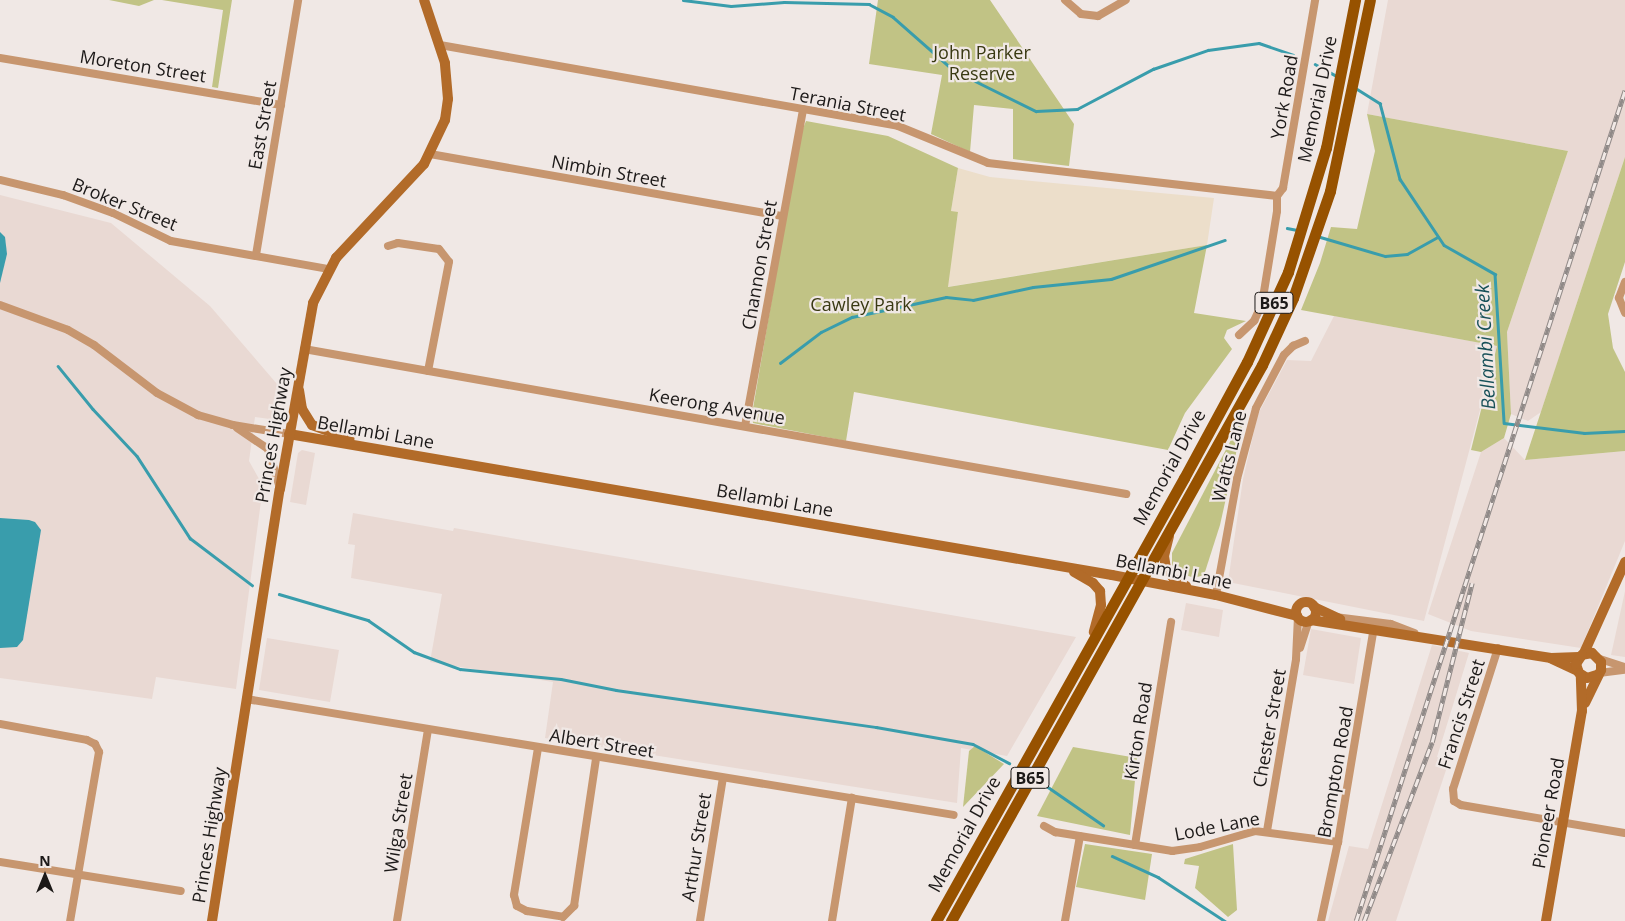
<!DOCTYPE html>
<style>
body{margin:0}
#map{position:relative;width:1625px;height:921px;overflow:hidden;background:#f0e8e5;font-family:"Open Sans",sans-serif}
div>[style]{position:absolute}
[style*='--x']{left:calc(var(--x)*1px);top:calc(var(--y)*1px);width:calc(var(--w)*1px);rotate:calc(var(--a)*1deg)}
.built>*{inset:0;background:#e9d9d3}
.education>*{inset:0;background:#ecdeca}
.green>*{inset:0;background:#c1c385}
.water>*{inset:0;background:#399dac}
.stream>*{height:2.5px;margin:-1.25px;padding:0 1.25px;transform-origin:1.25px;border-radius:1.25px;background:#399dac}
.street>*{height:8px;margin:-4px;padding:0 4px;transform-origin:4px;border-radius:4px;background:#c7966f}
.secondary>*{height:10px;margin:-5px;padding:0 5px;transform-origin:5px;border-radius:5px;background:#b26b29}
.secondary>.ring{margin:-5px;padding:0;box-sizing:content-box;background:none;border:10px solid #b26b29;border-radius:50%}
.primary>*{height:11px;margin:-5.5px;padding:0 5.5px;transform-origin:5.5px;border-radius:5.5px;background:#975200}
.rail>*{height:4.5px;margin-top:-2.25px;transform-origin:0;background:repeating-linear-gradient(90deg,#f0e8e5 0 8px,#908a88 0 16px);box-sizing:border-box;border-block:1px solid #908a88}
span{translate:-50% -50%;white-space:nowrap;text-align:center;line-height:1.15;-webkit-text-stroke:4.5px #f0e8e5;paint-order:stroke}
.shield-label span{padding:1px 4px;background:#f0e8e5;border:1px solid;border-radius:4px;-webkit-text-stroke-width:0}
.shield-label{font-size:16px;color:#1c1918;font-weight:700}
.park-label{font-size:18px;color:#393912}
.street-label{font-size:18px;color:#1c1918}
.water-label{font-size:19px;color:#175058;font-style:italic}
.north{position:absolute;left:20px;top:851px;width:50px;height:50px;-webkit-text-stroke:4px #f0e8e5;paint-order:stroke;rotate:0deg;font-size:14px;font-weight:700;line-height:20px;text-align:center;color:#1c1918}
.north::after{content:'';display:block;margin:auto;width:18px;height:22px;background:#1c1918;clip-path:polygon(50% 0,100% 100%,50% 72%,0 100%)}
</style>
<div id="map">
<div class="built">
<i style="clip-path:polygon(1388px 0,1625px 0,1625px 157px,1541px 412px,1528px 421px,1511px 414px,1507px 332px,1568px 151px,1367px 114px)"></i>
<i style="clip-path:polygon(0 195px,111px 223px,210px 306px,283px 391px,279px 415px,270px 419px,255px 417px,249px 461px,263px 486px,236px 689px,156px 677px,152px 699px,0 678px)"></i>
<i style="clip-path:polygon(1334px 316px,1497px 346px,1424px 621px,1228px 582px,1243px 479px,1258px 414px,1287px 360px,1311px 361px)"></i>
<i style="clip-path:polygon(1504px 438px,1525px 460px,1625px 451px,1625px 541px,1581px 648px,1471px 631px,1428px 614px,1481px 452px)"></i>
<i style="clip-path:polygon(302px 450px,315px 453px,306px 505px,290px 502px,298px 453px)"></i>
<i style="clip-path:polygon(353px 513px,453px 531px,454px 528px,1076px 637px,1007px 756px,961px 748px,957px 803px,545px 738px,553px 682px,430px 662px,442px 594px,351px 578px,355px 545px,348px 544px)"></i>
<i style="clip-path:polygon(1625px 591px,1625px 657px,1611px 655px)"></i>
<i style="clip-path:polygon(1186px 603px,1223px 610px,1219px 637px,1181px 630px)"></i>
<i style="clip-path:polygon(1311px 629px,1361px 638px,1354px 684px,1303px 675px)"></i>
<i style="clip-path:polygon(267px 638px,339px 650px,330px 702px,259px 690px)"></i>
<i style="clip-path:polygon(1432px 645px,1469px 653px,1437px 757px,1449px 761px,1396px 921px,1328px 921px,1349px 846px,1368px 849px)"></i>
</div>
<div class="education">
<i style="clip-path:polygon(958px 168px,990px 177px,1214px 198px,1207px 245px,947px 287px,958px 213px,951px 211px)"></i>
</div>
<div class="green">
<i style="clip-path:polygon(109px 0,154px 0,139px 6px)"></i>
<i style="clip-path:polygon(162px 0,232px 0,218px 88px,212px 87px,223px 10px)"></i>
<i style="clip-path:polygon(878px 0,990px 0,1074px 124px,1069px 166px,1013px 159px,1013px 109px,974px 105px,970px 152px,931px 134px,942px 75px,869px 64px)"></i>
<i style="clip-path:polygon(1367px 114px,1568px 151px,1507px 332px,1511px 414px,1504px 438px,1481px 452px,1471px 450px,1497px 346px,1301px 310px,1320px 263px,1331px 227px,1357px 229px,1375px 151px)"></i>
<i style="clip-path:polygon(806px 121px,888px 136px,958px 168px,951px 211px,958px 212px,948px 287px,1207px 245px,1194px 313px,1246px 321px,1227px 330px,1224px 338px,1232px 349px,1185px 413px,1168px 450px,854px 392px,846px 441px,753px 423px,752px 414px,800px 136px)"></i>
<i style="clip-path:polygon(1625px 157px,1625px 262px,1608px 314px,1613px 348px,1625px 372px,1625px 451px,1525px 460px)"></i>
<i style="clip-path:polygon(1245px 413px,1220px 525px,1204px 575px,1194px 578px,1178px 572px,1172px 565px,1172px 553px)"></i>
<i style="clip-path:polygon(975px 746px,1004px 764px,963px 807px,969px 751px)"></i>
<i style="clip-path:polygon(1073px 747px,1137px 758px,1130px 835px,1037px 816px)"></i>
<i style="clip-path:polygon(1085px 844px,1152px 854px,1145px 900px,1076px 887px)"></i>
<i style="clip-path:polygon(1233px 844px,1237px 910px,1228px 917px,1195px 888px,1199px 866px,1184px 864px,1185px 859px)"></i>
</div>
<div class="water">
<i style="clip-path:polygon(0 232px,5px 237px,7px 254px,0 283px)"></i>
<i style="clip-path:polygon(0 518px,29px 520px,35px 522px,41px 530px,23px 640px,17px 647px,0 648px)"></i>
</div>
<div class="stream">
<i style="--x:683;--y:0;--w:48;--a:7.1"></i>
<i style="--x:731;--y:6;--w:53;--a:-4.3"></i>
<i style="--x:784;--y:2;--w:85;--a:1.3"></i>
<i style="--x:869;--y:4;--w:27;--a:28"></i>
<i style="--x:893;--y:17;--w:77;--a:41.3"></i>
<i style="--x:1315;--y:64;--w:25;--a:29"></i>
<i style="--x:959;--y:73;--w:86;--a:26.3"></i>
<i style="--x:1036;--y:111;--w:41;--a:-2.8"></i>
<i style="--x:1077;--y:109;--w:86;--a:-27.8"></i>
<i style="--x:1153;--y:69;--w:58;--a:-19.1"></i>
<i style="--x:1208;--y:50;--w:51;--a:-7.8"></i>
<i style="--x:1259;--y:43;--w:36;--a:19"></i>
<i style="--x:1354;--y:87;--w:31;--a:32"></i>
<i style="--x:1380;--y:103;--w:79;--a:75.3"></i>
<i style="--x:1400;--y:179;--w:79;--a:56.3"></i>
<i style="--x:1444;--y:245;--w:59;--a:29.6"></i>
<i style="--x:1495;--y:274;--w:149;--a:86.5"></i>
<i style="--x:1504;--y:423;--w:81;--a:7.1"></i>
<i style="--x:1584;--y:433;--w:41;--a:-2.8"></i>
<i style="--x:1287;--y:228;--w:10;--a:11"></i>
<i style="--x:1317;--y:236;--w:71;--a:16.4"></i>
<i style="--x:1385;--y:256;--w:22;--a:-5"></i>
<i style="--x:1407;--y:254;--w:35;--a:-29"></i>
<i style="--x:780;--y:363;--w:51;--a:-37.1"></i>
<i style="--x:821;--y:332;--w:34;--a:-26"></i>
<i style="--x:852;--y:317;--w:96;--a:-12"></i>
<i style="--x:946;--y:297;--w:27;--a:6"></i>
<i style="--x:973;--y:300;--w:61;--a:-12.2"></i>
<i style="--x:1033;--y:287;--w:78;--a:-5.9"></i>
<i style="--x:1111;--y:279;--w:120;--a:-18.9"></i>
<i style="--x:58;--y:366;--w:55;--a:50.9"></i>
<i style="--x:93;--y:409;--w:64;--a:46.9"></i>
<i style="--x:137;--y:456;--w:98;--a:57.1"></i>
<i style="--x:190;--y:538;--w:78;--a:37.2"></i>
<i style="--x:279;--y:594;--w:93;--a:16.3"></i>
<i style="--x:368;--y:620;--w:56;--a:34.8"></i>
<i style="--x:414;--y:652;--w:49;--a:20.3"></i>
<i style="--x:460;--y:669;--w:101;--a:5.7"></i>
<i style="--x:561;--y:679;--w:56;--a:11.3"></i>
<i style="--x:616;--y:690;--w:263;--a:8.1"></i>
<i style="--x:876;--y:727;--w:98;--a:9.9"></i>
<i style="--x:973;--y:744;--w:41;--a:27.8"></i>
<i style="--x:1035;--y:778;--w:83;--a:34.7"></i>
<i style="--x:1112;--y:856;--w:51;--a:24.5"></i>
<i style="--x:1158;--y:877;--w:80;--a:33.3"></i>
</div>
<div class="street">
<i style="--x:1065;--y:0;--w:21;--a:41"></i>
<i style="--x:1081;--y:14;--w:17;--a:7"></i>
<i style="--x:1098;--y:16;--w:32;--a:-30"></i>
<i style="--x:440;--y:45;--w:465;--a:10"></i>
<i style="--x:898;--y:126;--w:97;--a:22.3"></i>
<i style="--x:988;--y:163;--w:291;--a:6.5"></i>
<i style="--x:0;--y:58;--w:285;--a:9.5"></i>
<i style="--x:430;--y:154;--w:358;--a:10"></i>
<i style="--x:0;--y:180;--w:65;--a:13.4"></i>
<i style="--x:63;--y:195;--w:53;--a:19.8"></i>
<i style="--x:113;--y:213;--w:64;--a:25.8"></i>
<i style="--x:171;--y:241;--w:159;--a:10.1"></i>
<i style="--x:1277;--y:196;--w:10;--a:-53"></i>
<i style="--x:1283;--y:188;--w:191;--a:-80.3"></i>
<i style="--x:388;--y:246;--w:10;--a:-17"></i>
<i style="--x:398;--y:243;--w:41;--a:8.3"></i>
<i style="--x:439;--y:249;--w:16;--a:52"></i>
<i style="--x:449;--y:262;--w:111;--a:100.9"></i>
<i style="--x:256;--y:255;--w:258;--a:-80.6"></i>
<i style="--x:1625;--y:282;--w:17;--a:111"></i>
<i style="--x:1619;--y:298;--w:16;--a:68"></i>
<i style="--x:0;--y:305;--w:72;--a:20.2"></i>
<i style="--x:68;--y:330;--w:30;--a:30"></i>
<i style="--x:94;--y:345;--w:79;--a:37.3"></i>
<i style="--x:157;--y:393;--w:47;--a:28.2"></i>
<i style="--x:198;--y:415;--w:36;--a:16"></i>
<i style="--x:233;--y:425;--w:57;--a:9.1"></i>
<i style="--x:1239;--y:335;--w:21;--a:-43"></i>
<i style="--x:1254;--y:321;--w:19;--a:-65"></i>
<i style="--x:1262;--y:304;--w:94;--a:-80.8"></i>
<i style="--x:1277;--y:211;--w:15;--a:-90"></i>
<i style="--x:304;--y:349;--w:835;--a:10"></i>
<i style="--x:745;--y:426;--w:322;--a:-79.6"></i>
<i style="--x:237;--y:428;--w:37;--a:34"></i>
<i style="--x:268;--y:449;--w:38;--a:73"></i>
<i style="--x:1216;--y:595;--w:118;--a:-79.7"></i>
<i style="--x:1237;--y:479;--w:73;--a:-75"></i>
<i style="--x:1256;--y:408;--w:60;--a:-62.2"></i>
<i style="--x:1284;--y:355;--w:13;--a:-45"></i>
<i style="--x:1293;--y:346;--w:13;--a:-23"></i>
<i style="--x:1335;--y:617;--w:56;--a:7.1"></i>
<i style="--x:1391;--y:624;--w:25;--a:21"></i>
<i style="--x:1300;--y:648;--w:28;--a:-72"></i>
<i style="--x:1498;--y:648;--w:148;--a:107.7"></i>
<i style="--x:1453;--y:789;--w:12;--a:85"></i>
<i style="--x:1454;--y:801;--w:8;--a:30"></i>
<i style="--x:1461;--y:805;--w:166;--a:9.7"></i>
<i style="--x:1600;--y:659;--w:26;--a:18"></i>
<i style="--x:1599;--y:673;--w:26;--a:-7"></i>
<i style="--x:246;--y:699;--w:717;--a:9.3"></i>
<i style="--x:0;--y:724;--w:88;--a:10.4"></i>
<i style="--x:87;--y:740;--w:9;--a:27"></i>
<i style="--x:95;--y:744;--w:9;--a:63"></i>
<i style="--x:99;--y:752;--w:171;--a:99.7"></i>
<i style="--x:538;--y:748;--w:149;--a:99.3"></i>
<i style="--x:514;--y:895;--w:11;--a:75"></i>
<i style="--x:517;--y:906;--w:11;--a:27"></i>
<i style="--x:527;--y:911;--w:36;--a:9"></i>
<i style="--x:563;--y:917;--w:16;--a:-45"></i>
<i style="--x:574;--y:906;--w:150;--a:-81.5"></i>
<i style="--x:1044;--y:826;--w:13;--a:29"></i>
<i style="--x:1055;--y:832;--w:119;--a:9.2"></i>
<i style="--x:1172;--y:851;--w:28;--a:-8"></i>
<i style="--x:1200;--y:847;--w:57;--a:-16.2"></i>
<i style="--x:1255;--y:831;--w:84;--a:7.5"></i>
<i style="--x:1267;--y:831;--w:174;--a:-80.4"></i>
<i style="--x:1296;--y:659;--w:42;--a:-87.3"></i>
<i style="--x:1135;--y:845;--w:226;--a:-80.8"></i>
<i style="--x:0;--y:862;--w:183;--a:9.1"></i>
<i style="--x:397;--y:921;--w:193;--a:-80.8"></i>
<i style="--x:700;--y:921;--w:145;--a:-80.9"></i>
<i style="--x:832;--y:921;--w:125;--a:-80.8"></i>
<i style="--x:1065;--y:921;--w:86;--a:-80"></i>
<i style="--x:1321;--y:921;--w:81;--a:-77.9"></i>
<i style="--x:1338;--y:842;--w:218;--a:-80.5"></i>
</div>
<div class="secondary">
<i style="--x:299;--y:390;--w:19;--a:81"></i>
<i style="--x:302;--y:409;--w:19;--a:58"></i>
<i style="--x:312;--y:425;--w:40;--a:20.2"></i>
<i style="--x:289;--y:434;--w:835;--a:9.72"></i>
<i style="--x:1112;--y:575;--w:106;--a:10.9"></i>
<i style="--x:1216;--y:595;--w:84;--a:14.5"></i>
<i style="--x:1169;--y:536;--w:21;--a:104"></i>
<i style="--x:1164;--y:556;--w:12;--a:81"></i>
<i style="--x:1166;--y:568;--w:14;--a:54"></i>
<i style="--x:1174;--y:579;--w:14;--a:30"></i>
<i style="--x:1074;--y:572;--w:22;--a:30"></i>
<i style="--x:1093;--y:583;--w:11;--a:49"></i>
<i style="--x:1100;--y:591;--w:14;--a:86"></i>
<i style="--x:1101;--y:605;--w:28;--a:105"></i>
<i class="ring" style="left:1296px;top:602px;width:10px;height:10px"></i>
<i style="--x:1314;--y:607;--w:29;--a:25"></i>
<i style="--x:1311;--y:620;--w:243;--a:9"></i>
<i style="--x:1551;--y:658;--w:28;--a:-2"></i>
<i style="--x:1584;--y:653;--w:100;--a:-65.7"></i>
<i style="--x:1552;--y:659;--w:29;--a:25"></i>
<i style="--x:1585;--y:703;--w:37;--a:-64"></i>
<i style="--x:1601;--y:670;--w:8;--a:-90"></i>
<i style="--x:1601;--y:662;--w:13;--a:-135"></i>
<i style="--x:1592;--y:653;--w:10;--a:169"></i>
<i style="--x:1582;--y:655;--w:11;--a:124"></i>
<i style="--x:1576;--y:664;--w:9;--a:72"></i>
<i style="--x:1579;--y:673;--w:9;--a:32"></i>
<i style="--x:1587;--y:678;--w:10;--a:-17"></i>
<i style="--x:212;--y:921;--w:437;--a:-81.1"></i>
<i style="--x:280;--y:489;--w:189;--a:-79.9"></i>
<i style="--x:313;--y:303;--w:51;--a:-62.9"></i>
<i style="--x:336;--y:258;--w:129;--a:-46.9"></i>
<i style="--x:424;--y:164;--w:49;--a:-64.5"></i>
<i style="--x:445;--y:120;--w:21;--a:-82"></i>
<i style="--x:448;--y:99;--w:36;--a:-95"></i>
<i style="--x:445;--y:63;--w:66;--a:-108.4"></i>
<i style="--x:1546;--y:921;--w:213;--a:-80.3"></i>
<i style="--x:1582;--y:711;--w:36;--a:-92"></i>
</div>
<div class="primary">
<i style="--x:936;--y:921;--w:508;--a:-60.76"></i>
<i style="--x:1184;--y:478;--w:132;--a:-61.5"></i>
<i style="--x:1247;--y:362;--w:99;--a:-65.5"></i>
<i style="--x:1288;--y:272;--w:130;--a:-73"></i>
<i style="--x:1326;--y:148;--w:151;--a:-78.9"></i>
<i style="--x:951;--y:921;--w:637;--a:-60.78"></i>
<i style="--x:1262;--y:365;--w:74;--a:-65.2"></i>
<i style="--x:1293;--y:298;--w:113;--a:-70.9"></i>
<i style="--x:1330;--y:191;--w:195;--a:-78.2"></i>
</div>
<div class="rail">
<i style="--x:1356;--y:921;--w:873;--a:-72.06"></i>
<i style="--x:1364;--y:921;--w:191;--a:-69.2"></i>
<i style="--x:1432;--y:742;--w:164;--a:-75.9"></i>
</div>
<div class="shield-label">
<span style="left:1274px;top:303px">B65</span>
<span style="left:1030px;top:778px">B65</span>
</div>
<div class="park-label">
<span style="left:982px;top:63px">John Parker<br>Reserve</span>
<span style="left:861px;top:304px">Cawley Park</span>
</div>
<div class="street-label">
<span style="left:143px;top:66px;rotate:9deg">Moreton Street</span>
<span style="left:1284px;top:97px;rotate:-80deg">York Road</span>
<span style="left:1317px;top:99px;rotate:-78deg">Memorial Drive</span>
<span style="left:848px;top:104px;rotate:11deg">Terania Street</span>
<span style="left:262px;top:125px;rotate:-80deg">East Street</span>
<span style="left:609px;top:171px;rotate:10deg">Nimbin Street</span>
<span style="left:125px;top:204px;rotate:22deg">Broker Street</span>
<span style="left:759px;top:265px;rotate:-80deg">Channon Street</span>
<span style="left:717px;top:406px;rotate:10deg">Keerong Avenue</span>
<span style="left:376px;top:432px;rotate:10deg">Bellambi Lane</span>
<span style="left:273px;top:435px;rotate:-80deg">Princes Highway</span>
<span style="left:1229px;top:456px;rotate:-76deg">Watts Lane</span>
<span style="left:1169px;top:467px;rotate:-61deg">Memorial Drive</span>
<span style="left:775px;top:500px;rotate:10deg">Bellambi Lane</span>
<span style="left:1174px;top:571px;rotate:11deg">Bellambi Lane</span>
<span style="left:1461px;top:714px;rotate:-72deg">Francis Street</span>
<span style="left:1269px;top:728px;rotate:-80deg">Chester Street</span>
<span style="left:1138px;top:731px;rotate:-81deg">Kirton Road</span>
<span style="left:602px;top:743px;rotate:9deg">Albert Street</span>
<span style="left:1335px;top:772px;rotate:-80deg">Brompton Road</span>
<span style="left:1548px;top:813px;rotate:-80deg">Pioneer Road</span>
<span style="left:398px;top:823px;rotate:-81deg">Wilga Street</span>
<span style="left:1217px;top:826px;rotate:-11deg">Lode Lane</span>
<span style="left:964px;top:834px;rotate:-61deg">Memorial Drive</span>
<span style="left:209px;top:835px;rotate:-81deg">Princes Highway</span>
<span style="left:696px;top:847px;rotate:-81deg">Arthur Street</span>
</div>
<div class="water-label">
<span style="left:1486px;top:347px;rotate:-93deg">Bellambi Creek</span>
</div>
<div class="north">N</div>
</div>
